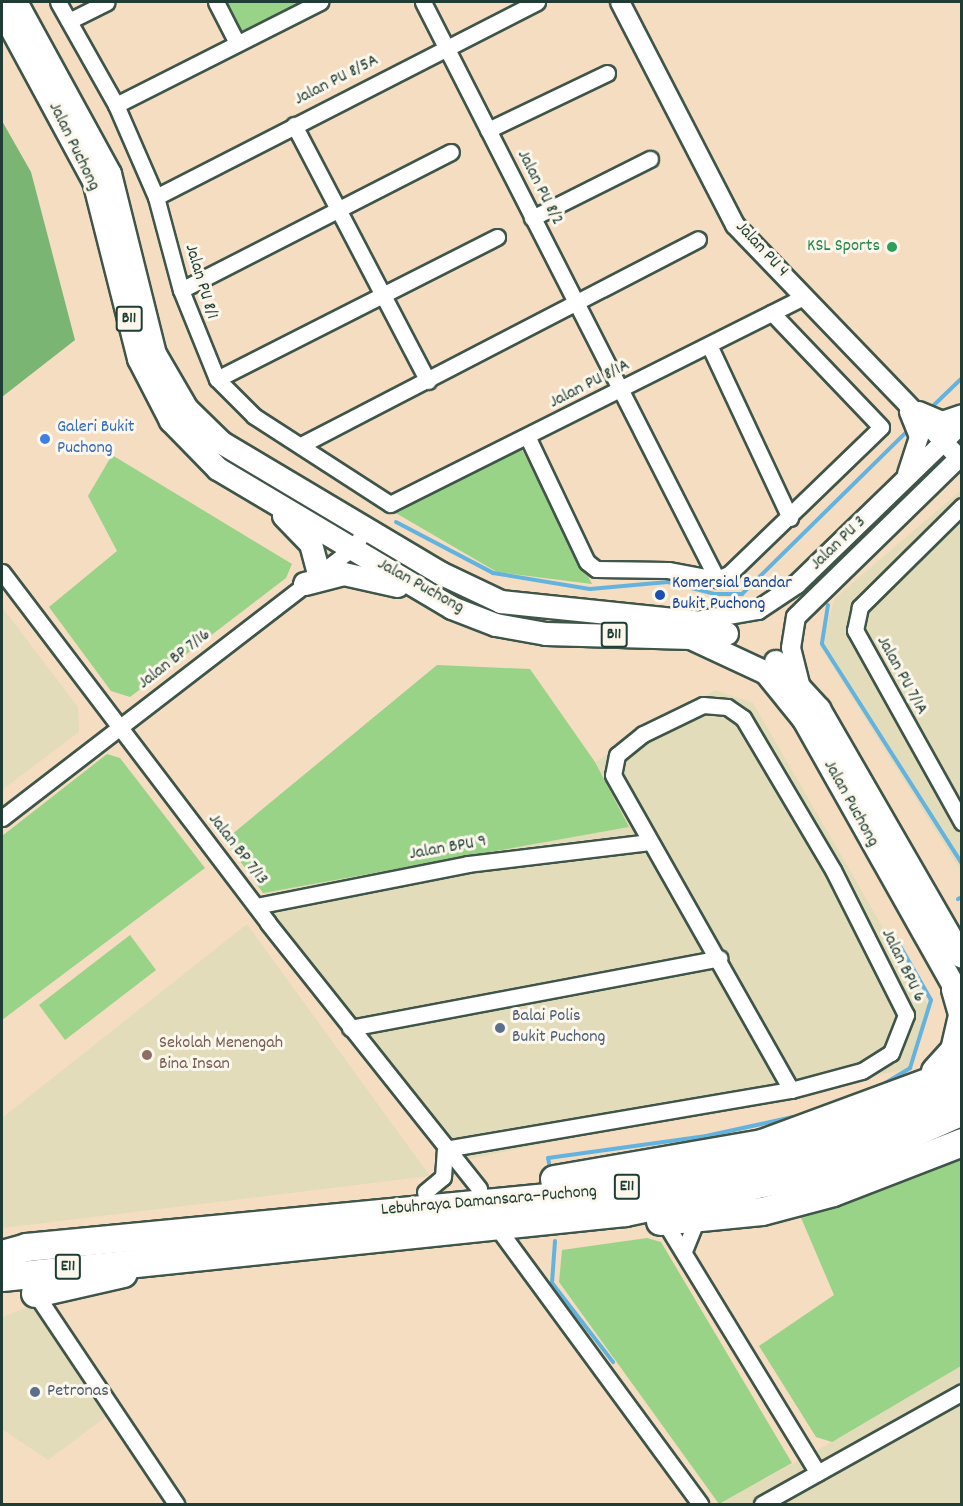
<!DOCTYPE html>
<meta charset="utf-8">
<style>
body{margin:0}
#map{position:relative;width:963px;height:1506px;overflow:hidden;background:#f5ddc1;font-family:Dekko,sans-serif}
div>[style]{position:absolute}
[style*='--x']{left:calc(var(--x)*1px);top:calc(var(--y)*1px);width:calc(var(--w)*1px);rotate:calc(var(--a)*1deg)}
.built>*{inset:0;background:#e2dcba}
.green>*{inset:0;background:#99d387}
.forest>*{inset:0;background:#7ab574}
.stream>*{height:4px;margin:-2px;padding:0 2px;transform-origin:2px;border-radius:2px;background:#64b3de}
.roads{filter:drop-shadow(2px 0 #3f5549) drop-shadow(-2px 0 #3f5549) drop-shadow(0 2px #3f5549) drop-shadow(0 -2px #3f5549)}
.minor>*{height:15px;margin:-7.5px;padding:0 7.5px;transform-origin:7.5px;border-radius:7.5px;background:#fff}
.tertiary>*{height:18px;margin:-9px;padding:0 9px;transform-origin:9px;border-radius:9px;background:#fff}
.primary>*{height:22px;margin:-11px;padding:0 11px;transform-origin:11px;border-radius:11px;background:#fff}
.motorway>*{height:27px;margin:-13.5px;padding:0 13.5px;transform-origin:13.5px;border-radius:13.5px;background:#fff}
.dots>*{width:16px;height:16px;translate:-50% -50%;box-sizing:border-box;border:3px solid #fbf7ec;border-radius:50%}
span{translate:-50% -50%;white-space:nowrap;text-align:center;line-height:1.15;-webkit-text-stroke:6px #fbf7ec;paint-order:stroke}
.shield-label span{padding:2px 4px;background:#fbf7ec;border:2px solid;border-radius:4px;-webkit-text-stroke-width:0}
.shield-label{font-size:16px;color:#1f3d34;font-weight:700}
.street-label{font-size:18px;color:#1f3d34}
.leisure-label{font-size:18px;color:#27864d}
.right{translate:-100% -50%;text-align:right}
.shop-label{font-size:18px;color:#366cbe}
.left{translate:0 -50%;text-align:left}
.transit-label{font-size:18px;color:#164399}
.service-label{font-size:18px;color:#4e5e75}
.education-label{font-size:18px;color:#785e54}
.frame{position:absolute;inset:0;border:3px solid #1f3d34;pointer-events:none}
</style>
<div id="map">
<div class="built">
<i style="clip-path:polygon(961px 490px,961px 871px,820px 646px,835px 598px)"></i>
<i style="clip-path:polygon(2px 607px,78px 707px,79px 732px,2px 790px)"></i>
<i style="clip-path:polygon(715px 690px,753px 703px,929px 1007px,907px 1069px,469px 1159px,284px 930px,263px 893px,629px 827px,595px 762px)"></i>
<i style="clip-path:polygon(247px 924px,430px 1176px,2px 1228px,2px 1118px)"></i>
<i style="clip-path:polygon(31px 1306px,107px 1416px,48px 1460px,2px 1429px,2px 1317px)"></i>
<i style="clip-path:polygon(961px 1366px,961px 1504px,719px 1504px,832px 1442px)"></i>
</div>
<div class="green">
<i style="clip-path:polygon(225px 2px,300px 2px,240px 32px)"></i>
<i style="clip-path:polygon(521px 448px,592px 584px,497px 572px,394px 512px)"></i>
<i style="clip-path:polygon(112px 455px,292px 564px,286px 578px,130px 697px,111px 691px,49px 607px,117px 551px,88px 496px)"></i>
<i style="clip-path:polygon(437px 665px,530px 669px,595px 762px,629px 827px,263px 893px,225px 840px)"></i>
<i style="clip-path:polygon(107px 754px,120px 758px,205px 868px,2px 1020px,2px 836px)"></i>
<i style="clip-path:polygon(130px 935px,156px 970px,65px 1040px,39px 1005px)"></i>
<i style="clip-path:polygon(961px 1153px,961px 1366px,832px 1442px,816px 1437px,759px 1346px,834px 1295px,799px 1213px,891px 1185px)"></i>
<i style="clip-path:polygon(647px 1238px,661px 1242px,792px 1463px,719px 1504px,559px 1282px,562px 1250px)"></i>
</div>
<div class="forest">
<i style="clip-path:polygon(2px 121px,31px 172px,75px 340px,2px 397px)"></i>
</div>
<div class="stream">
<i style="--x:934;--y:405;--w:39;--a:-44"></i>
<i style="--x:396;--y:522;--w:110;--a:27.7"></i>
<i style="--x:493;--y:573;--w:98;--a:9.4"></i>
<i style="--x:590;--y:589;--w:78;--a:-5.1"></i>
<i style="--x:668;--y:582;--w:49;--a:14.3"></i>
<i style="--x:715;--y:594;--w:27;--a:0"></i>
<i style="--x:742;--y:594;--w:231;--a:-44.6"></i>
<i style="--x:828;--y:605;--w:39;--a:99"></i>
<i style="--x:822;--y:644;--w:261;--a:57.5"></i>
<i style="--x:958;--y:899;--w:4;--a:-27"></i>
<i style="--x:882;--y:1085;--w:33;--a:-31"></i>
<i style="--x:910;--y:1068;--w:71;--a:-72.8"></i>
<i style="--x:931;--y:1000;--w:70;--a:-119.8"></i>
<i style="--x:550;--y:1169;--w:11;--a:-100"></i>
<i style="--x:548;--y:1158;--w:160;--a:-7.9"></i>
<i style="--x:706;--y:1136;--w:89;--a:-12.3"></i>
<i style="--x:555;--y:1241;--w:42;--a:94.1"></i>
<i style="--x:552;--y:1283;--w:100;--a:52.3"></i>
</div>
<div class="roads">
<div class="minor">
<i style="--x:58;--y:2;--w:118;--a:60.6"></i>
<i style="--x:116;--y:105;--w:100;--a:66.5"></i>
<i style="--x:156;--y:197;--w:96;--a:75"></i>
<i style="--x:181;--y:290;--w:96;--a:68"></i>
<i style="--x:217;--y:379;--w:52;--a:45"></i>
<i style="--x:254;--y:416;--w:162;--a:32.9"></i>
<i style="--x:390;--y:504;--w:464;--a:-26.6"></i>
<i style="--x:216;--y:2;--w:46;--a:62.9"></i>
<i style="--x:423;--y:2;--w:648;--a:63"></i>
<i style="--x:69;--y:21;--w:42;--a:-26.6"></i>
<i style="--x:116;--y:105;--w:229;--a:-26.8"></i>
<i style="--x:294;--y:125;--w:289;--a:62.4"></i>
<i style="--x:488;--y:130;--w:132;--a:-25.6"></i>
<i style="--x:156;--y:197;--w:428;--a:-27.1"></i>
<i style="--x:532;--y:218;--w:132;--a:-26.6"></i>
<i style="--x:181;--y:290;--w:303;--a:-27.1"></i>
<i style="--x:709;--y:345;--w:191;--a:64.9"></i>
<i style="--x:217;--y:379;--w:314;--a:-26.9"></i>
<i style="--x:528;--y:438;--w:137;--a:64.6"></i>
<i style="--x:587;--y:562;--w:11;--a:38"></i>
<i style="--x:596;--y:569;--w:72;--a:0.8"></i>
<i style="--x:668;--y:570;--w:50;--a:10.4"></i>
<i style="--x:717;--y:579;--w:13;--a:-23"></i>
<i style="--x:729;--y:574;--w:211;--a:-44"></i>
<i style="--x:881;--y:427;--w:158;--a:-133.7"></i>
<i style="--x:301;--y:445;--w:447;--a:-27.4"></i>
<i style="--x:962;--y:506;--w:144;--a:135.3"></i>
<i style="--x:860;--y:607;--w:24;--a:102"></i>
<i style="--x:855;--y:630;--w:220;--a:60.9"></i>
<i style="--x:2;--y:572;--w:440;--a:52.8"></i>
<i style="--x:268;--y:923;--w:339;--a:51.5"></i>
<i style="--x:2;--y:818;--w:444;--a:-37.6"></i>
<i style="--x:354;--y:547;--w:22;--a:-58"></i>
<i style="--x:256;--y:906;--w:216;--a:-11.2"></i>
<i style="--x:468;--y:864;--w:182;--a:-6.9"></i>
<i style="--x:350;--y:1028;--w:376;--a:-10.7"></i>
<i style="--x:445;--y:1149;--w:351;--a:-9.7"></i>
<i style="--x:791;--y:1090;--w:73;--a:-15"></i>
<i style="--x:862;--y:1071;--w:34;--a:-32"></i>
<i style="--x:891;--y:1053;--w:41;--a:-68.5"></i>
<i style="--x:906;--y:1015;--w:162;--a:-116.7"></i>
<i style="--x:833;--y:870;--w:177;--a:-120.6"></i>
<i style="--x:743;--y:718;--w:19;--a:-145"></i>
<i style="--x:727;--y:707;--w:24;--a:-175"></i>
<i style="--x:703;--y:705;--w:67;--a:154.2"></i>
<i style="--x:643;--y:734;--w:33;--a:141"></i>
<i style="--x:617;--y:755;--w:20;--a:101"></i>
<i style="--x:613;--y:775;--w:362;--a:60.5"></i>
<i style="--x:425;--y:1192;--w:23;--a:-40"></i>
<i style="--x:443;--y:1177;--w:28;--a:-86"></i>
<i style="--x:664;--y:1221;--w:295;--a:58.6"></i>
<i style="--x:496;--y:1226;--w:345;--a:53.7"></i>
<i style="--x:684;--y:1251;--w:35;--a:-68"></i>
<i style="--x:35;--y:1293;--w:254;--a:56.2"></i>
<i style="--x:762;--y:1504;--w:229;--a:-29.2"></i>
</div>
<div class="tertiary">
<i style="--x:620;--y:2;--w:251;--a:62.7"></i>
<i style="--x:735;--y:225;--w:323;--a:46.1"></i>
<i style="--x:919;--y:411;--w:25;--a:23"></i>
<i style="--x:942;--y:421;--w:21;--a:-19"></i>
<i style="--x:907;--y:474;--w:39;--a:-72"></i>
<i style="--x:919;--y:437;--w:27;--a:-112"></i>
<i style="--x:695;--y:621;--w:64;--a:-9.9"></i>
<i style="--x:758;--y:610;--w:47;--a:-33.7"></i>
<i style="--x:797;--y:584;--w:230;--a:-44.1"></i>
<i style="--x:800;--y:684;--w:37;--a:-104"></i>
<i style="--x:791;--y:648;--w:31;--a:-81"></i>
<i style="--x:796;--y:617;--w:232;--a:-44.3"></i>
</div>
<div class="primary">
<i style="--x:16;--y:2;--w:196;--a:61.3"></i>
<i style="--x:110;--y:174;--w:186;--a:76"></i>
<i style="--x:155;--y:354;--w:64;--a:59.8"></i>
<i style="--x:187;--y:409;--w:49;--a:44.2"></i>
<i style="--x:222;--y:443;--w:254;--a:30.8"></i>
<i style="--x:440;--y:573;--w:68;--a:25.4"></i>
<i style="--x:501;--y:602;--w:193;--a:5.9"></i>
<i style="--x:693;--y:622;--w:36;--a:19"></i>
<i style="--x:2;--y:11;--w:193;--a:61.6"></i>
<i style="--x:94;--y:181;--w:184;--a:75.8"></i>
<i style="--x:139;--y:359;--w:70;--a:62.7"></i>
<i style="--x:171;--y:421;--w:67;--a:45.6"></i>
<i style="--x:218;--y:469;--w:272;--a:30.7"></i>
<i style="--x:452;--y:608;--w:47;--a:21.1"></i>
<i style="--x:496;--y:625;--w:51;--a:10.2"></i>
<i style="--x:546;--y:634;--w:145;--a:1.6"></i>
<i style="--x:691;--y:638;--w:83;--a:25"></i>
<i style="--x:766;--y:673;--w:60;--a:51"></i>
<i style="--x:804;--y:720;--w:322;--a:60.6"></i>
<i style="--x:284;--y:516;--w:39;--a:46"></i>
<i style="--x:311;--y:544;--w:31;--a:75"></i>
<i style="--x:305;--y:584;--w:40;--a:-14.4"></i>
<i style="--x:344;--y:574;--w:55;--a:12.5"></i>
<i style="--x:776;--y:662;--w:64;--a:47.5"></i>
<i style="--x:819;--y:709;--w:286;--a:60"></i>
</div>
<div class="motorway">
<i style="--x:955;--y:989;--w:25;--a:74"></i>
<i style="--x:935;--y:1071;--w:28;--a:-48"></i>
<i style="--x:954;--y:1050;--w:35;--a:-77"></i>
<i style="--x:554;--y:1179;--w:211;--a:-9.8"></i>
<i style="--x:762;--y:1143;--w:184;--a:-20.3"></i>
<i style="--x:935;--y:1079;--w:32;--a:-32"></i>
<i style="--x:660;--y:1221;--w:102;--a:-5.6"></i>
<i style="--x:762;--y:1211;--w:73;--a:-15"></i>
<i style="--x:833;--y:1192;--w:138;--a:-21.2"></i>
<i style="--x:2;--y:1254;--w:25;--a:-16"></i>
<i style="--x:26;--y:1247;--w:575;--a:-5.49"></i>
<i style="--x:598;--y:1192;--w:140;--a:-9.9"></i>
<i style="--x:736;--y:1168;--w:111;--a:-15.2"></i>
<i style="--x:843;--y:1139;--w:130;--a:-24"></i>
<i style="--x:2;--y:1277;--w:626;--a:-5.96"></i>
<i style="--x:625;--y:1212;--w:214;--a:-11.9"></i>
<i style="--x:834;--y:1168;--w:140;--a:-24"></i>
<i style="--x:35;--y:1293;--w:90;--a:-12.8"></i>
</div>
</div>
<div class="dots">
<i style="left:892px;top:247px;background:#2e9e5b"></i>
<i style="left:45px;top:439px;background:#3f7fe0"></i>
<i style="left:660px;top:595px;background:#1a4fb4"></i>
<i style="left:500px;top:1028px;background:#5c6f8a"></i>
<i style="left:147px;top:1055px;background:#8d6e63"></i>
<i style="left:35px;top:1392px;background:#5c6f8a"></i>
</div>
<div class="shield-label">
<span style="left:129px;top:319px">B11</span>
<span style="left:614px;top:635px">B11</span>
<span style="left:627px;top:1187px">E11</span>
<span style="left:68px;top:1267px">E11</span>
</div>
<div class="street-label">
<span style="left:337px;top:81px;rotate:-27deg">Jalan PU 8/5A</span>
<span style="left:73px;top:147px;rotate:64deg">Jalan Puchong</span>
<span style="left:539px;top:188px;rotate:63deg">Jalan PU 8/2</span>
<span style="left:761px;top:250px;rotate:47deg">Jalan PU 4</span>
<span style="left:200px;top:282px;rotate:73deg">Jalan PU 8/1</span>
<span style="left:590px;top:385px;rotate:-27deg">Jalan PU 8/1A</span>
<span style="left:839px;top:544px;rotate:-44deg">Jalan PU 3</span>
<span style="left:420px;top:587px;rotate:29deg">Jalan Puchong</span>
<span style="left:175px;top:660px;rotate:-38deg">Jalan BP 7/16</span>
<span style="left:901px;top:676px;rotate:61deg">Jalan PU 7/1A</span>
<span style="left:850px;top:804px;rotate:61deg">Jalan Puchong</span>
<span style="left:448px;top:849px;rotate:-10deg">Jalan BPU 9</span>
<span style="left:237px;top:850px;rotate:52deg">Jalan BP 7/13</span>
<span style="left:902px;top:966px;rotate:64deg">Jalan BPU 6</span>
<span style="left:489px;top:1202px;rotate:-5deg">Lebuhraya Damansara–Puchong</span>
</div>
<div class="leisure-label">
<span class="right" style="left:880px;top:247px">KSL Sports</span>
</div>
<div class="shop-label">
<span class="left" style="left:57px;top:439px">Galeri Bukit<br>Puchong</span>
</div>
<div class="transit-label">
<span class="left" style="left:672px;top:595px">Komersial Bandar<br>Bukit Puchong</span>
</div>
<div class="service-label">
<span class="left" style="left:512px;top:1028px">Balai Polis<br>Bukit Puchong</span>
<span class="left" style="left:47px;top:1392px">Petronas</span>
</div>
<div class="education-label">
<span class="left" style="left:159px;top:1055px">Sekolah Menengah<br>Bina Insan</span>
</div>
<div class="frame"></div>
</div>
